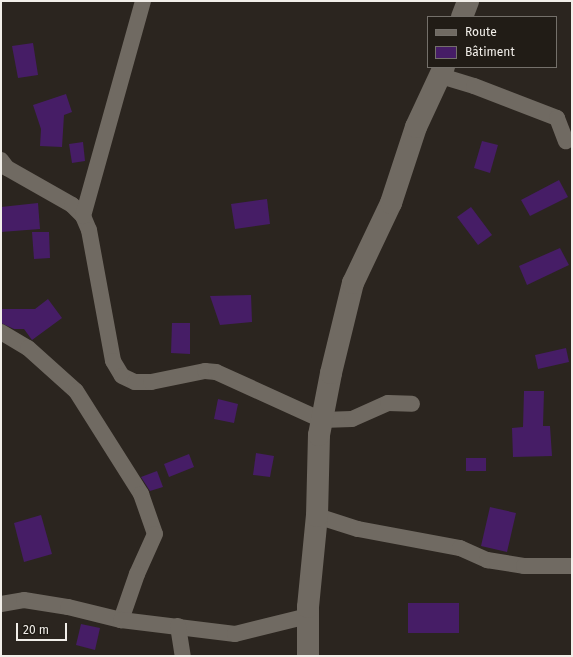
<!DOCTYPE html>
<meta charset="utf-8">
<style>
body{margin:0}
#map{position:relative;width:573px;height:657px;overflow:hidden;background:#2b251f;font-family:"Fira Sans",sans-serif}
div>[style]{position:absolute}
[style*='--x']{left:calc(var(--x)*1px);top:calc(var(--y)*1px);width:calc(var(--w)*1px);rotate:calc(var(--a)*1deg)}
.building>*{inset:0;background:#461d66}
.minor>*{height:16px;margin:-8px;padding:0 8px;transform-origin:8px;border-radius:8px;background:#706a62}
.secondary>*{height:22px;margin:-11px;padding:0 11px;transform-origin:11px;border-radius:11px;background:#706a62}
span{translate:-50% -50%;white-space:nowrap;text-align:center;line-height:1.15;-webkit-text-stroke:3px #211c16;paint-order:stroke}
.frame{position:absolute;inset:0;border:2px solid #f1eee9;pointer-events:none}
.legend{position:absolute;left:427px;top:16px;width:130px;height:52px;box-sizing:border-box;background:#211c16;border:1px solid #74706a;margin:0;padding:5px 7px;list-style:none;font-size:12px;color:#f1eee9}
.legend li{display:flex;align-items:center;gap:8px;height:20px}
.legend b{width:20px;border:1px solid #74706a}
.scale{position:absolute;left:16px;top:623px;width:51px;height:18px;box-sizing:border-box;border:2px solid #f1eee9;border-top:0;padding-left:5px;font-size:12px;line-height:14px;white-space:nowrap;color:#f1eee9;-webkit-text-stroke:3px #211c16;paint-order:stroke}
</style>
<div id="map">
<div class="building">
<i style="clip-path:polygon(33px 43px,38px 75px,18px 78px,12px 46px)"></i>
<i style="clip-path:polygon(66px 94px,72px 112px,64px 115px,62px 147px,40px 146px,41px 129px,33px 105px)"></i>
<i style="clip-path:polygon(482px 141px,498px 145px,490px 173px,474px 168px)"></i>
<i style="clip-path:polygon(83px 142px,85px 161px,72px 163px,69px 144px)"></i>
<i style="clip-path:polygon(559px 180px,568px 197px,530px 216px,521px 200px)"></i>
<i style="clip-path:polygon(267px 199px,270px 224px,235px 229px,231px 204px)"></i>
<i style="clip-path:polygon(38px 203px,40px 229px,1px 232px,1px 207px)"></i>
<i style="clip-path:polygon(471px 207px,492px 235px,478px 245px,457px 217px)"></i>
<i style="clip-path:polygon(32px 232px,49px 232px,50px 258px,34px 259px)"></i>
<i style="clip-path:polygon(560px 248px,569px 265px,527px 285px,519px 266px)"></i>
<i style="clip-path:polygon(251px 295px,252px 322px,220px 325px,210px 296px)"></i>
<i style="clip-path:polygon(48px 299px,62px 318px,32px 340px,24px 329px,14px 329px,1px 323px,1px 309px,35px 309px)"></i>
<i style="clip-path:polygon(172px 323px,190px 323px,190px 354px,171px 353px)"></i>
<i style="clip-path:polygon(566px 348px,569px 362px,538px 369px,535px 355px)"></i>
<i style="clip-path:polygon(524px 391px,544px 391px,543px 426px,550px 426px,552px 456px,513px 457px,512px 428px,523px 427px)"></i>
<i style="clip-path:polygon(218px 399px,238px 404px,234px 423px,214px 419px)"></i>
<i style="clip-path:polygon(256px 453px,274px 456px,270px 477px,253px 475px)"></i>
<i style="clip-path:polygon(189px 454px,194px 467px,169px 477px,164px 464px)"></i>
<i style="clip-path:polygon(466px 458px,486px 458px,486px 471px,466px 471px)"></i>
<i style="clip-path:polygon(157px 471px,163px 487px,150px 491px,141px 477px)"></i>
<i style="clip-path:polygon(490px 507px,516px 513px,507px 552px,481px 546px)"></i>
<i style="clip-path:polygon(41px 515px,52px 554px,24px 562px,14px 523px)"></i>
<i style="clip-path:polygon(408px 603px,459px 603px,459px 633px,408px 633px)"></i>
<i style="clip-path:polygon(81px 624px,100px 628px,95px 650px,76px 645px)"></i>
</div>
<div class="minor">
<i style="--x:441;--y:76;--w:34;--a:17"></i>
<i style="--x:474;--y:86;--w:89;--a:21.1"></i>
<i style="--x:557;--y:118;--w:25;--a:69"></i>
<i style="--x:1;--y:160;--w:10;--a:53"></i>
<i style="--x:7;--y:168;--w:75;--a:29.6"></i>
<i style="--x:72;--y:205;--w:16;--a:45"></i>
<i style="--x:83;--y:216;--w:15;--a:67"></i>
<i style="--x:89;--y:230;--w:133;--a:79.6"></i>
<i style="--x:113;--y:361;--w:17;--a:59"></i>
<i style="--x:122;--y:376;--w:14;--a:25"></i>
<i style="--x:135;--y:382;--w:16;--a:0"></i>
<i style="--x:151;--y:382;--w:55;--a:-11.5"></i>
<i style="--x:205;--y:371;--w:11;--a:5"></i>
<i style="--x:216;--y:372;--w:116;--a:24.4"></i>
<i style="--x:322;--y:420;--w:30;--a:-2"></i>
<i style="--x:352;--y:419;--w:39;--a:-24"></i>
<i style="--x:388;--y:403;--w:24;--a:2"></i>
<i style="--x:83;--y:216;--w:223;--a:-74.4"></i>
<i style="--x:1;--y:332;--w:31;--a:31"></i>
<i style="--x:28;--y:348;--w:64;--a:41.9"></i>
<i style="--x:76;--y:391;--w:122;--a:57.7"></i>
<i style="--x:141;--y:494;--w:42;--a:70.7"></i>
<i style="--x:155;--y:534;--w:44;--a:114.2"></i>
<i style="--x:137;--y:574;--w:49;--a:109.2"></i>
<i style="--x:317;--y:516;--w:43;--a:17.6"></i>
<i style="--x:358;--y:529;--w:104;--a:10.6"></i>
<i style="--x:460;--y:548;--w:30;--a:24"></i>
<i style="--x:487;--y:560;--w:37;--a:9"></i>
<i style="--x:524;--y:566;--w:48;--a:0"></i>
<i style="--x:1;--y:604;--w:23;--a:-10"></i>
<i style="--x:24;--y:600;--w:45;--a:9"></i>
<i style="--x:68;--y:607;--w:55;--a:13.8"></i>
<i style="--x:121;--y:620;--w:115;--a:7"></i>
<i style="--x:235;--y:634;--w:75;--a:-13.9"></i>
<i style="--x:178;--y:626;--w:30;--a:81"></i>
</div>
<div class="secondary">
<i style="--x:462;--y:17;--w:17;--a:-69"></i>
<i style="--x:308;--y:656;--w:49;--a:-90"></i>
<i style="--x:308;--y:607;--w:91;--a:-84.4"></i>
<i style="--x:317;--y:516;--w:81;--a:-88.6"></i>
<i style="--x:319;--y:435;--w:63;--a:-79"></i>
<i style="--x:331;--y:373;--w:93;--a:-76.3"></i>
<i style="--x:353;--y:283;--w:89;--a:-64.6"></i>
<i style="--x:391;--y:203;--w:80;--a:-71.8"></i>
<i style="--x:416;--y:127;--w:66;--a:-65"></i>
</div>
<div class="frame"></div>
<ul class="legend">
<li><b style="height:5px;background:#706a62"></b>Route</li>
<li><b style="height:11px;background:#461d66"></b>Bâtiment</li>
</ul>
<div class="scale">20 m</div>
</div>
